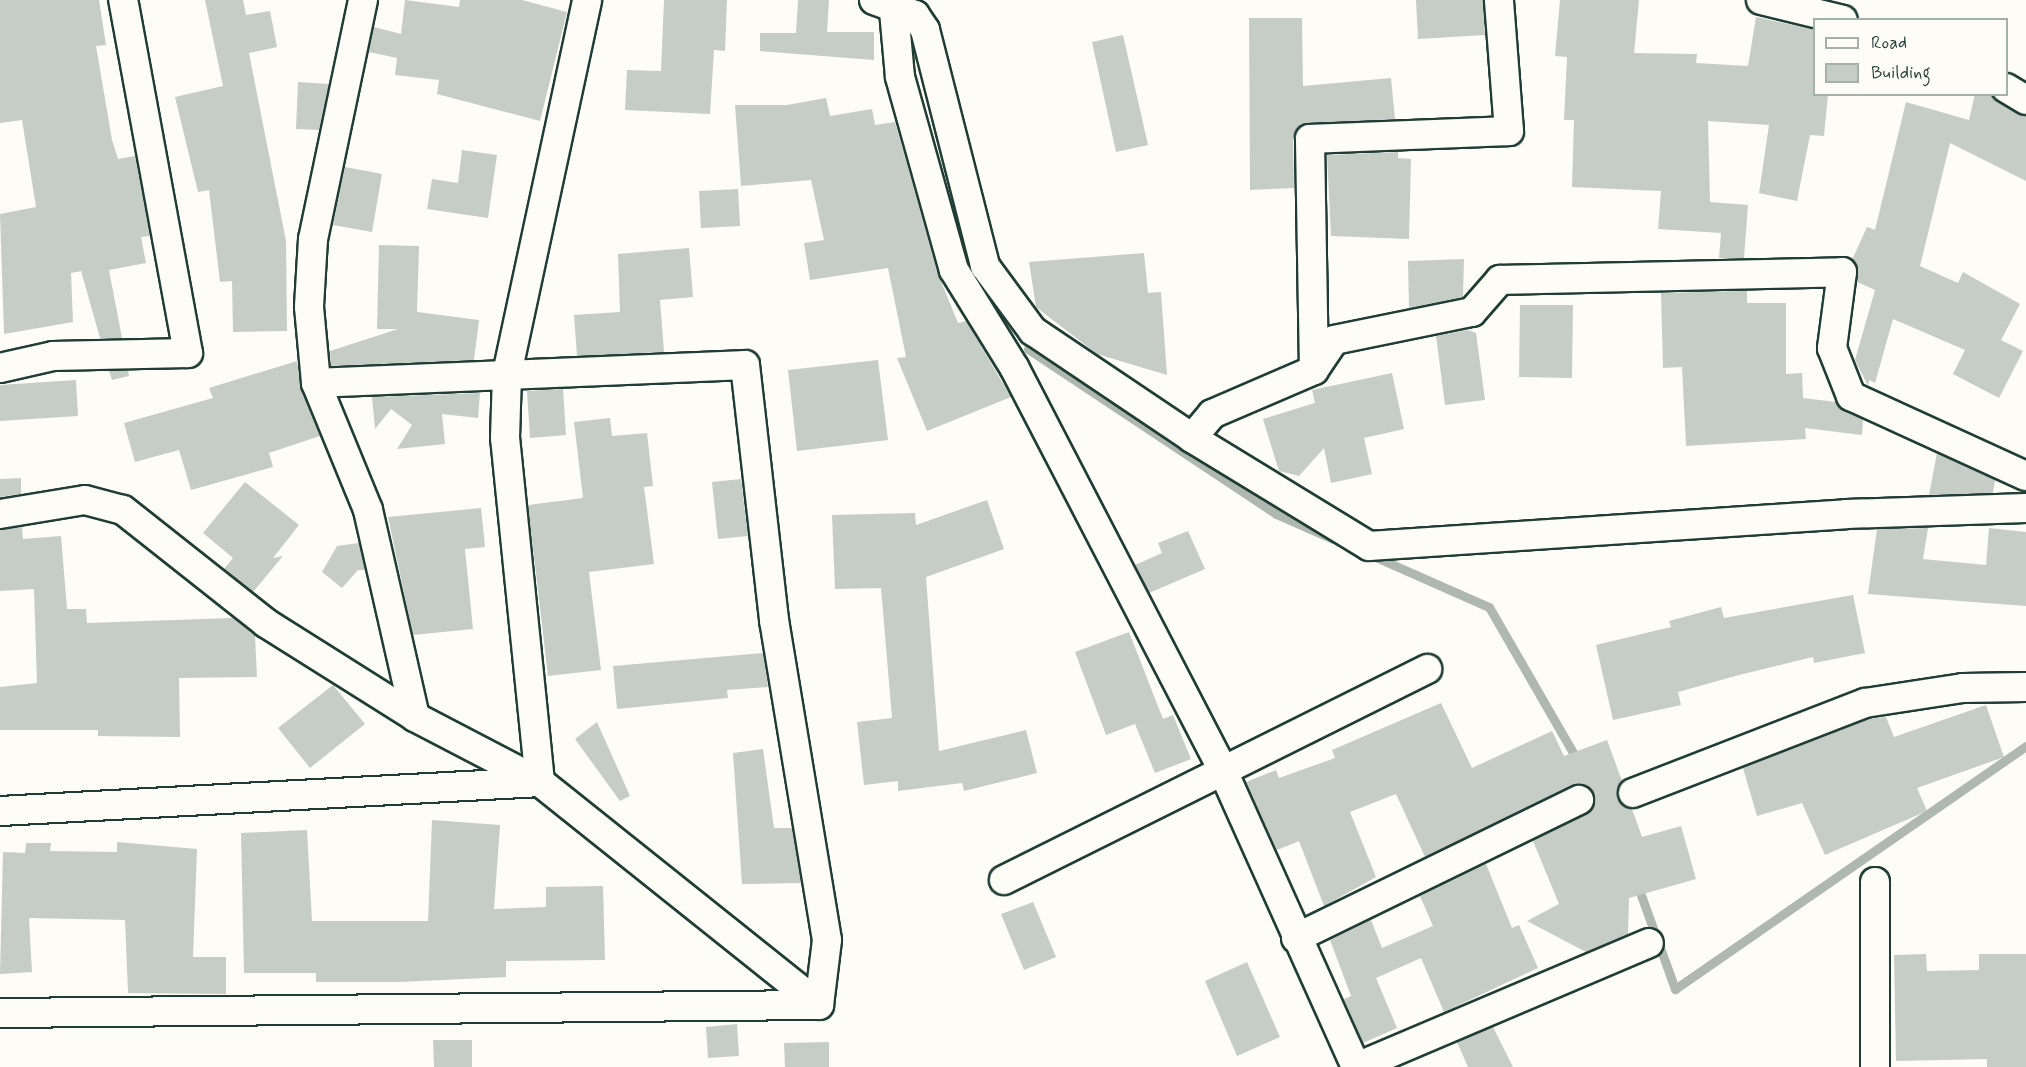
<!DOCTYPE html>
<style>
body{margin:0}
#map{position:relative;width:2026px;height:1067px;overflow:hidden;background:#fdfcf7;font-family:Mynerve,sans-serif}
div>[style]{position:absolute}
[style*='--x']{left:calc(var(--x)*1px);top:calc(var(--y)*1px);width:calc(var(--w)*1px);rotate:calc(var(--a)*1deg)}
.stream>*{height:9px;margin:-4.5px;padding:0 4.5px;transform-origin:4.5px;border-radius:4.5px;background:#aeb8b1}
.building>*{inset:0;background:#c6cdc7}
.roads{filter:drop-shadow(2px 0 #1f3d34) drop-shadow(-2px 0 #1f3d34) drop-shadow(0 2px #1f3d34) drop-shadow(0 -2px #1f3d34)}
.minor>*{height:28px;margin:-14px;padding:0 14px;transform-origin:14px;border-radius:14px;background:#fdfcf7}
span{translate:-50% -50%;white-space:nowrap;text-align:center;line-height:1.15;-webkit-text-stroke:4.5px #fdfcf7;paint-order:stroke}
.legend{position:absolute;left:1813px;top:18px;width:195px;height:78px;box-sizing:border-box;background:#fdfcf7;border:2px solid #a4b0a9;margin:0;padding:8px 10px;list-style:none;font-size:18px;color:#1f3d34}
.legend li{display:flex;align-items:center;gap:12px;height:30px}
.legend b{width:30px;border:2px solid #a4b0a9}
</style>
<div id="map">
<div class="stream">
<i style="--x:1028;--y:349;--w:298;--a:33.6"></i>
<i style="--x:1276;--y:514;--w:62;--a:23.7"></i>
<i style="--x:1371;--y:555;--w:129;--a:23.8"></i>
<i style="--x:1489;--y:607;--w:178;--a:60"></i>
<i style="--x:1637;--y:884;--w:112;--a:70.1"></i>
<i style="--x:1675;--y:989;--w:427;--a:-34.7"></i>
</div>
<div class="building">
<i style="clip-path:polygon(0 0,99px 0,106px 45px,96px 46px,112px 140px,118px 159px,135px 156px,150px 236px,141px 237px,146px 263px,109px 270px,122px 338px,100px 338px,81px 271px,71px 273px,73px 322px,4px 334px,0 214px,36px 207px,22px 120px,0 123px)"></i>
<i style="clip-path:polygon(205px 0,243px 0,246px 15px,270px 11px,277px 47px,249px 53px,286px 241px,287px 331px,233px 332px,232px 281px,220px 282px,209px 190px,198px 192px,175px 97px,223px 86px)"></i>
<i style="clip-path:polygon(405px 0,459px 7px,460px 0,522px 0,567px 12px,540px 121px,437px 94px,439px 80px,395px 75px,397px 58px,369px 52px,374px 27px,401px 34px)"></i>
<i style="clip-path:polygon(664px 0,727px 0,725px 51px,714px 50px,710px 114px,625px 110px,627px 70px,661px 71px)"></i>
<i style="clip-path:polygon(798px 0,829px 0,827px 32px,874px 32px,874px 60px,760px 51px,760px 33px,796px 33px)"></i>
<i style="clip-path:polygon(1416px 0,1483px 0,1485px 35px,1418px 39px)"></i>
<i style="clip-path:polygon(1560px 0,1639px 0,1634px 53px,1697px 54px,1696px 63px,1748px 66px,1756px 17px,1815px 30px,1815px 94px,1828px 94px,1824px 136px,1810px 135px,1797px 201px,1759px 193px,1769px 125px,1708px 121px,1710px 202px,1748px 205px,1744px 258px,1719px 258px,1721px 233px,1658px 229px,1661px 191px,1572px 187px,1574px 120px,1564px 120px,1567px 57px,1555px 56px)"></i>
<i style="clip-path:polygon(1249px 18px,1302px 18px,1303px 86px,1391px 78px,1395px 119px,1302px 125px,1293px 139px,1294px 188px,1250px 190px)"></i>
<i style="clip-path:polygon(1123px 35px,1148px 145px,1116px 152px,1092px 42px)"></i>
<i style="clip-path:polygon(298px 82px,329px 84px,319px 130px,296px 129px)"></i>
<i style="clip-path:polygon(1975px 94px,1991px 94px,2026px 116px,2026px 181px,1950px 143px,1920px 266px,1958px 283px,1963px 272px,2020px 304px,2001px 340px,2023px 351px,1999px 398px,1953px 374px,1965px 350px,1893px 319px,1875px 383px,1869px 380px,1868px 386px,1855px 360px,1875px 290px,1857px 282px,1852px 260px,1867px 227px,1875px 230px,1906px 102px,1969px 120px)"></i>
<i style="clip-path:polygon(826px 98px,830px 116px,872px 109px,875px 125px,895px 122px,938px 274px,958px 323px,966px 321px,1011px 397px,927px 431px,897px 358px,906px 357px,888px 268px,810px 280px,804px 243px,824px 240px,811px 180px,741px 186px,735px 105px,787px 105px)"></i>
<i style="clip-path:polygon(462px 150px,497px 155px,488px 218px,427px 209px,432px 179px,458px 183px)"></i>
<i style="clip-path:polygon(1398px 152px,1398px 158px,1411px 159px,1409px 239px,1331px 236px,1327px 155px)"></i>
<i style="clip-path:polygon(345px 167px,382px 174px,372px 232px,333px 225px)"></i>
<i style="clip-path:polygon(738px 189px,740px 226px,701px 228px,699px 191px)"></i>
<i style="clip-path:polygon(379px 245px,419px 246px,417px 312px,479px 320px,474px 360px,331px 366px,330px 351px,398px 329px,377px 329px)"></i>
<i style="clip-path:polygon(689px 248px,693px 297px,660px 300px,664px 352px,577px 356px,574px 315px,620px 312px,618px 254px)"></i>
<i style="clip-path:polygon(1144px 253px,1148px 293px,1161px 292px,1167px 375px,1097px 354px,1036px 307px,1029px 262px)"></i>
<i style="clip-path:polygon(1464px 259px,1463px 297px,1409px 308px,1408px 261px)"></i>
<i style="clip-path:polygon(1742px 291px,1747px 291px,1747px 303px,1786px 303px,1786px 374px,1802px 373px,1803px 398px,1836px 402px,1863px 420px,1862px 435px,1805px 428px,1806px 439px,1686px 446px,1682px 367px,1663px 368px,1661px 293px)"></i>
<i style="clip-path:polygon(1520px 305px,1573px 305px,1572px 378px,1519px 377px)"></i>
<i style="clip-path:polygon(1468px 330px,1476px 333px,1485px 400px,1445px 405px,1436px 336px)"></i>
<i style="clip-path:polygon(878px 360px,888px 440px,797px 451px,788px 370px)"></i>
<i style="clip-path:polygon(297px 361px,301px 389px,320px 436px,269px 453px,273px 467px,191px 490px,179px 450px,135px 462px,124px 423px,213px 398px,209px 388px)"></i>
<i style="clip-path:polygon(109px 371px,128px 371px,129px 376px,112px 380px)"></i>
<i style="clip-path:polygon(1392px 373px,1404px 429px,1364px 438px,1372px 474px,1331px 483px,1324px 448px,1299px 476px,1279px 471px,1263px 419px,1315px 403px,1312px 390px)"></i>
<i style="clip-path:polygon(76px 380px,78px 416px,0 421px,0 385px)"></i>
<i style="clip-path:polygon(563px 389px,566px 435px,530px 438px,527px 391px)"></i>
<i style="clip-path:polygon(480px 393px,478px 418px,442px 414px,445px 444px,397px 449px,412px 425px,391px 409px,375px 429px,372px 397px)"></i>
<i style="clip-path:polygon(610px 418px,612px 436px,647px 433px,653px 486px,644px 487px,654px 564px,589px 572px,601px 670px,548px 676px,528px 505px,583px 498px,574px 422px)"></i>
<i style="clip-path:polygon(1937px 453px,1995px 480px,1993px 493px,1929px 495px)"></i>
<i style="clip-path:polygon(21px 478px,21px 494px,0 497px,0 479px)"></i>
<i style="clip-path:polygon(741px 479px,748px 536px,718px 539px,712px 482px)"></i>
<i style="clip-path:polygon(245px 482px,299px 525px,273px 558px,283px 556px,253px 592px,224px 569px,233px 558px,203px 533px)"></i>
<i style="clip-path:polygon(987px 500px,1004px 549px,926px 577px,939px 751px,1026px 730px,1037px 773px,964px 791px,962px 783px,898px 791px,898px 781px,864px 785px,857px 722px,892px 718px,881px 588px,835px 589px,832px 515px,915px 513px,916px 525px)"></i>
<i style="clip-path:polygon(481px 508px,485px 547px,465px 549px,473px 629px,413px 635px,388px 517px)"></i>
<i style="clip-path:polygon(22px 527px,23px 539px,61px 536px,67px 609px,86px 609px,87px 623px,233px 618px,255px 636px,257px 677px,179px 678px,180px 737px,98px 736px,98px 730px,0 730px,0 687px,37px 683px,34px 589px,0 591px,0 530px)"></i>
<i style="clip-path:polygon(1928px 528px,1923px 559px,1986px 565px,1989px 528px,2026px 532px,2026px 606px,1868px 594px,1877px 529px)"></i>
<i style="clip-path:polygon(1188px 531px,1205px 569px,1149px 593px,1135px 565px,1162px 553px,1158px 543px)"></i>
<i style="clip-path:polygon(359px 543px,365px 570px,358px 570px,342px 588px,322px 572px,337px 546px)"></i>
<i style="clip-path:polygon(1853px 595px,1865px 653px,1814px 663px,1813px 657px,1739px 675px,1678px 692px,1681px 705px,1613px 720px,1596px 645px,1671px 627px,1669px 621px,1721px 607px,1724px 618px)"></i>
<i style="clip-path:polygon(1129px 632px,1163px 719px,1173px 715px,1191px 759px,1155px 773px,1135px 724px,1106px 735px,1075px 652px)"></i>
<i style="clip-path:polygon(763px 653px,768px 687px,727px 690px,728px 698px,617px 709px,613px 666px)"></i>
<i style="clip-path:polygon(333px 685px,365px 724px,310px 768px,278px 728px)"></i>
<i style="clip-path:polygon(1441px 703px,1472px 768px,1552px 731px,1564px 756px,1607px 740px,1622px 781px,1617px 798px,1632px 809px,1642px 837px,1681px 826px,1696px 879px,1629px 898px,1628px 934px,1586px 952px,1527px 921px,1559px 904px,1533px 841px,1592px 810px,1595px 801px,1589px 787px,1572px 785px,1425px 857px,1396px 794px,1350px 812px,1376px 877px,1324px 906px,1299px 841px,1277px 850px,1246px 782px,1276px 770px,1279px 778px,1335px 758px,1332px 750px)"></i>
<i style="clip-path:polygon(1986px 705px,2004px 757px,1917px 788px,1927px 811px,1825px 855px,1802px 803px,1757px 816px,1743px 768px,1869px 719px,1886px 717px,1894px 737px)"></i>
<i style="clip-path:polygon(597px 722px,630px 796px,620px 801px,575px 739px)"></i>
<i style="clip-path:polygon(763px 749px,774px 828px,792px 828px,801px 883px,742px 884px,733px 753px)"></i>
<i style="clip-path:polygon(432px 820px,500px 825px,494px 909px,546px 907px,546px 887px,603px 886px,605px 960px,506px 961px,506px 977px,400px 982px,316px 982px,316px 973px,244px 973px,241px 833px,307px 830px,312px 921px,428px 921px)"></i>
<i style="clip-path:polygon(117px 842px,197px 849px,193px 957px,226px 957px,226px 994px,128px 993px,125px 920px,29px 918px,32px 972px,0 974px,3px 852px,25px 853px,26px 843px,51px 843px,50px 851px,117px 852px)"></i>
<i style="clip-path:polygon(1486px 864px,1512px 928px,1519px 925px,1538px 968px,1444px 1012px,1421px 958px,1376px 978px,1397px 1028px,1363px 1043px,1344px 999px,1351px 996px,1330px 940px,1371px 920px,1382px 948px,1433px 926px,1420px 896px)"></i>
<i style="clip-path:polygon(1033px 902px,1056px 957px,1024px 970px,1001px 914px)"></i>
<i style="clip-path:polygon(1926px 954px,1927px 971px,1979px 970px,1979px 954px,2026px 954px,2026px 1067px,1987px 1067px,1987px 1059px,1896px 1061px,1894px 955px)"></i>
<i style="clip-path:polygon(1247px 962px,1280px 1037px,1237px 1056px,1205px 981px)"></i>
<i style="clip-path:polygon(737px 1024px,739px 1056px,708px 1058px,706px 1027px)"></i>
<i style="clip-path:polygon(1493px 1027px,1513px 1067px,1468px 1067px,1457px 1042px)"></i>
<i style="clip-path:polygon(433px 1040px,472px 1040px,472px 1067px,434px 1067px)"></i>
<i style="clip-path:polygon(829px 1042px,829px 1067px,785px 1067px,784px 1043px)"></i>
</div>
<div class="roads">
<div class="minor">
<i style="--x:363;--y:0;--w:244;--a:101.8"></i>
<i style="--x:313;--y:239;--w:68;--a:93.4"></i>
<i style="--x:309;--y:307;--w:76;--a:84.7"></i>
<i style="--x:316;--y:383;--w:137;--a:67.7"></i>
<i style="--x:368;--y:510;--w:212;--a:77.2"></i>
<i style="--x:874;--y:0;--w:44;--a:20.1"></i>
<i style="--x:915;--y:15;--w:18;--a:56"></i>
<i style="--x:925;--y:30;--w:244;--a:75.7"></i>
<i style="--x:985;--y:266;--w:81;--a:53.6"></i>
<i style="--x:1033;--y:331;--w:192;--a:33.9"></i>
<i style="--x:1192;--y:438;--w:207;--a:31.4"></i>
<i style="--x:1369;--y:546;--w:478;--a:-3.8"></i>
<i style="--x:1846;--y:514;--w:180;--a:-1.9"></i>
<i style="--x:893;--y:0;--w:77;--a:84.8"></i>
<i style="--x:900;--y:77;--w:200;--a:74.4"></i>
<i style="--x:954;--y:270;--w:114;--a:58.3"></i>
<i style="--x:1014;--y:367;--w:455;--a:62.6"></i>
<i style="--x:1223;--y:771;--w:325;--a:65.8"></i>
<i style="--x:1761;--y:0;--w:84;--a:13.7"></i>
<i style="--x:2006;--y:88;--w:23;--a:31"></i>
<i style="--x:0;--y:368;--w:54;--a:-12.8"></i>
<i style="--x:53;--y:356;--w:135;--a:-1.3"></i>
<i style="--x:188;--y:353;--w:359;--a:-100.4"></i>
<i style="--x:1314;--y:370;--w:231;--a:-91"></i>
<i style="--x:1310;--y:139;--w:199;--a:-2.3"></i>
<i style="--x:1509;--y:131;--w:131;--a:-94.4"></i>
<i style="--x:316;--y:383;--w:429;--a:-2.4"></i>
<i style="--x:745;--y:365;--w:257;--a:83.5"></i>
<i style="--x:774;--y:620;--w:324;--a:80.6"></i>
<i style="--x:827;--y:940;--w:65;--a:97"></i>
<i style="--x:1192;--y:438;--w:31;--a:-50"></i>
<i style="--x:1212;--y:414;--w:111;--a:-23.3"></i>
<i style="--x:1314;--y:370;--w:36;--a:-56"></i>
<i style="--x:1334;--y:340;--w:141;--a:-11.5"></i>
<i style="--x:1472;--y:312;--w:43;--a:-48.8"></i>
<i style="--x:1500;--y:280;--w:342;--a:-1.3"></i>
<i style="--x:1842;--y:272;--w:77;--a:97.5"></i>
<i style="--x:1832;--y:348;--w:52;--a:68.4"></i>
<i style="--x:1851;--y:396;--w:192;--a:24.6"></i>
<i style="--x:0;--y:514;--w:86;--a:-9.4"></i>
<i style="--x:85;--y:500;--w:39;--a:15"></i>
<i style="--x:123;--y:510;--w:182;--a:38.3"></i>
<i style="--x:266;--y:623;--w:176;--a:32.2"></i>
<i style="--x:415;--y:717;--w:141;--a:27.5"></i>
<i style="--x:540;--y:782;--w:357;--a:38.6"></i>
<i style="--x:1633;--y:793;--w:249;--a:-21.2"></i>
<i style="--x:1865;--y:703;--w:99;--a:-8.7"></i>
<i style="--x:1963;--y:688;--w:63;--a:-0.9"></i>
<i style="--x:0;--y:811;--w:541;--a:-3.07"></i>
<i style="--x:540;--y:782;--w:346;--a:-95.8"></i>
<i style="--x:505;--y:438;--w:64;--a:-88.2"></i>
<i style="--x:507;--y:374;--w:382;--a:-77.9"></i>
<i style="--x:1004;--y:880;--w:473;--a:-26.5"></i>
<i style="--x:1875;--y:882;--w:185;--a:90"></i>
<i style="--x:1296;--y:938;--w:315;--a:-26"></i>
<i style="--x:0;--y:1013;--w:819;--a:-0.56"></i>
<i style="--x:1357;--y:1067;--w:317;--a:-23"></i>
</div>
</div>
<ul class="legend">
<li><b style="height:8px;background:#fdfcf7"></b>Road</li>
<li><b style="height:16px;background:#c6cdc7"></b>Building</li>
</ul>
</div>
